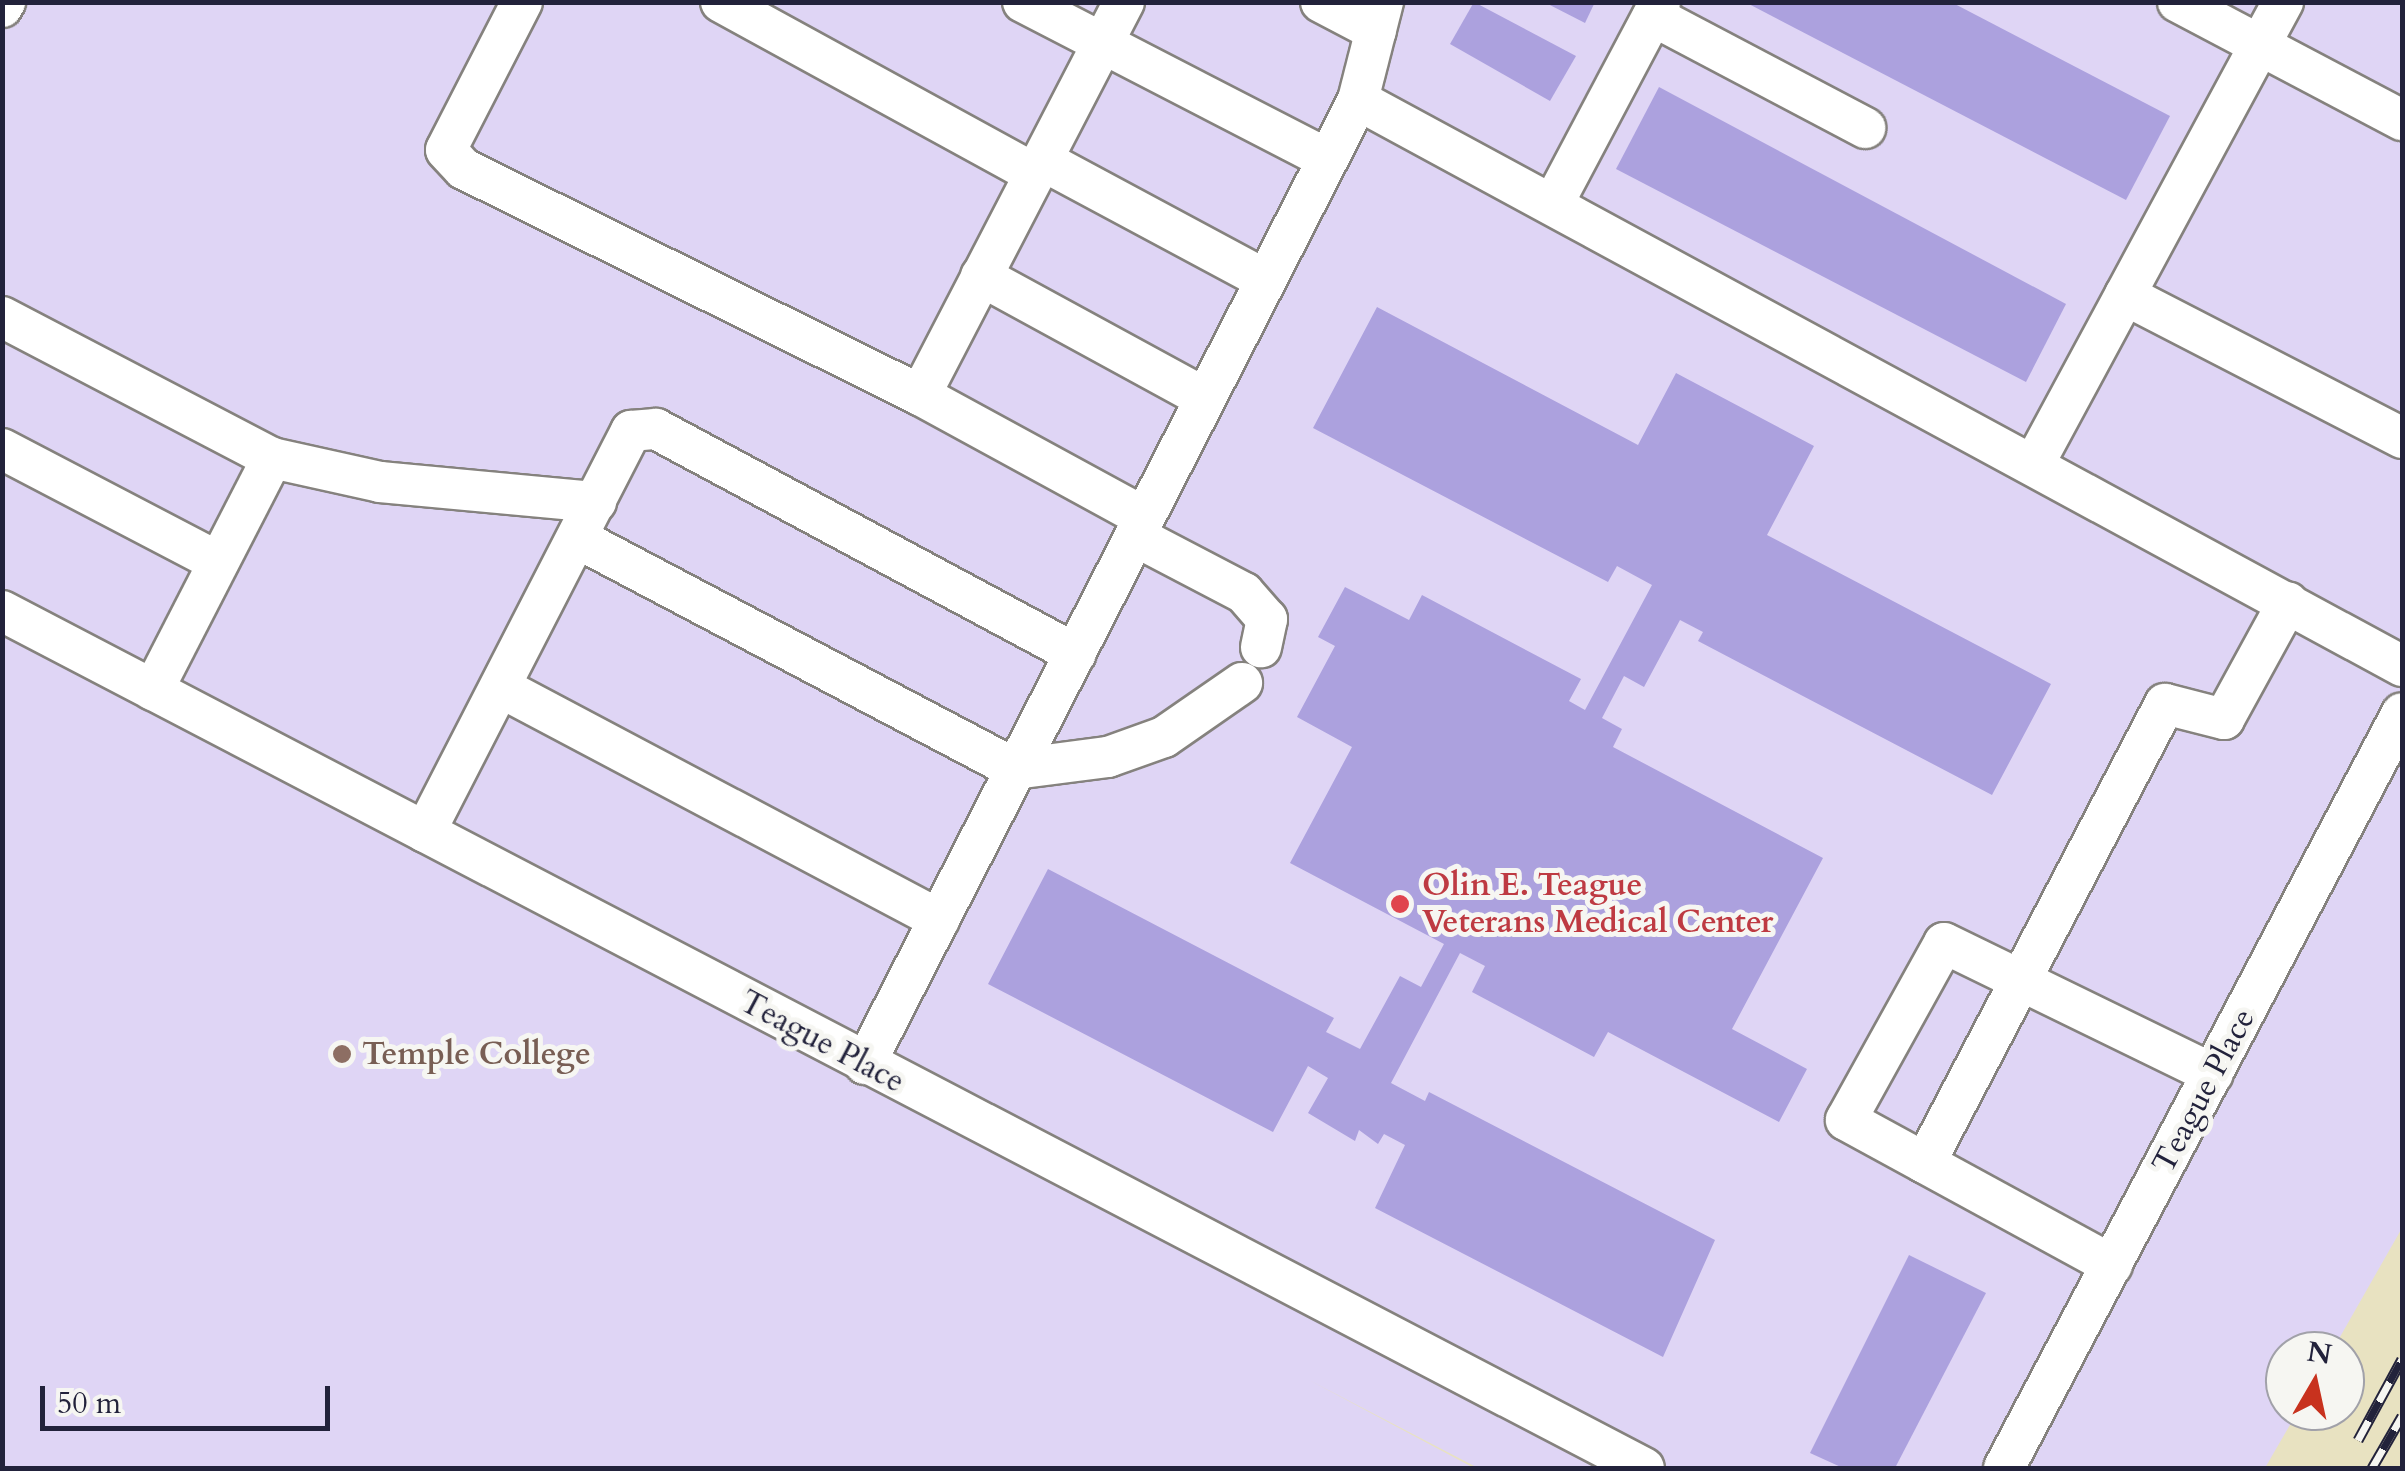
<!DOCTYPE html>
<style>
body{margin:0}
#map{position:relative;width:2405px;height:1471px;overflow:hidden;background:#e8e2c1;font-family:Cardo,serif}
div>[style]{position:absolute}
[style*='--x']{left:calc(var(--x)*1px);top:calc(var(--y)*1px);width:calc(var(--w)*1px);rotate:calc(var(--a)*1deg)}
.built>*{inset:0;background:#dfd5f5}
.building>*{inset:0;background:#aca1de}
.roads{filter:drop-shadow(2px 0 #85827e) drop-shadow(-2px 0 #85827e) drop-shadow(0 2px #85827e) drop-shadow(0 -2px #85827e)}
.minor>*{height:40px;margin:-20px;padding:0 20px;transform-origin:20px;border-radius:20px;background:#fff}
.rail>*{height:11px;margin-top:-5.5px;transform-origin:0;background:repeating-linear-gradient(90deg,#f6f6f2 0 22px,#22223b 0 44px);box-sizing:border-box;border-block:2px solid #22223b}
.dots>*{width:28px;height:28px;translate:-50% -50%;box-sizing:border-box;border:5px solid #f6f6f2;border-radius:50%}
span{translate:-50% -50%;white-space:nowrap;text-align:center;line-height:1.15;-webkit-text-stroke:10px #f6f6f2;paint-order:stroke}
.health-label{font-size:32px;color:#be3a42;font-weight:700}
.left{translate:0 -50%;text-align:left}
.street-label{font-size:32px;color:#22223b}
.education-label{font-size:32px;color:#785e54;font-weight:700}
.frame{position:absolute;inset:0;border:5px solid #22223b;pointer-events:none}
.north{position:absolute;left:2265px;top:1331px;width:100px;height:100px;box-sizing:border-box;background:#f6f6f2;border:2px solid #a1a1a9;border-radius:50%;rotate:9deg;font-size:28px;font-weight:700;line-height:40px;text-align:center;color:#22223b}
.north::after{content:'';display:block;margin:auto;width:35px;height:45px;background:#c8321e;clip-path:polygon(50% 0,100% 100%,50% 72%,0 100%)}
.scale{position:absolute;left:40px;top:1386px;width:290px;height:45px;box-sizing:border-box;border:5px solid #22223b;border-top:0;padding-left:12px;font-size:30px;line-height:35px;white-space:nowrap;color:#22223b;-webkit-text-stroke:8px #f6f6f2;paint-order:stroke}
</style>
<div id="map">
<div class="built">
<i style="clip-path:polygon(3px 3px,2402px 3px,2402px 1228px,2332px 1351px,2285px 1351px,2285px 1411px,2298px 1411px,2265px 1468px,1478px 1468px,1309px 1380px,1474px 1468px,3px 1468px)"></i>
</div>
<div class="building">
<i style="clip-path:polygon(1474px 2px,1576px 56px,1550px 101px,1450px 44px)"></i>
<i style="clip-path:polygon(1544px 2px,1595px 2px,1585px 23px)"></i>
<i style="clip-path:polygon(1745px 2px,1951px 2px,2170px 116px,2126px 200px)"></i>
<i style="clip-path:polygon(1659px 87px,2066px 304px,2026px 382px,1616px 169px)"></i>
<i style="clip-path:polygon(1377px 307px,1638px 445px,1676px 373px,1814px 446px,1767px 535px,2051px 684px,1992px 795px,1698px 641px,1703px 632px,1680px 620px,1644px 687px,1624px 676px,1602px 718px,1622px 729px,1613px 747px,1823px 858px,1732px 1029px,1807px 1069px,1779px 1122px,1608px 1032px,1594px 1057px,1472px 992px,1485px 966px,1460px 953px,1391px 1083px,1425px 1101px,1429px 1092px,1715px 1240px,1663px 1357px,1375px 1208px,1405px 1145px,1384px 1134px,1378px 1144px,1359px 1130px,1355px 1141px,1308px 1113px,1328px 1078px,1308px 1066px,1273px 1132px,988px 984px,1048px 869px,1334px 1018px,1326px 1032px,1360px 1049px,1400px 976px,1421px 987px,1444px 944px,1290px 863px,1352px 747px,1297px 717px,1335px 646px,1318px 637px,1345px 587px,1409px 620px,1422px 595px,1581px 679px,1569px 701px,1585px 710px,1652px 585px,1617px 566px,1608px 582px,1313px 428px)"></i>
<i style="clip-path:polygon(1909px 1255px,1986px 1293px,1895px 1468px,1843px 1468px,1810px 1453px)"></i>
</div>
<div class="roads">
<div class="minor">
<i style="--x:522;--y:2;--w:166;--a:117.2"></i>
<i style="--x:446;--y:150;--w:26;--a:47"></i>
<i style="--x:464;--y:169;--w:509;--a:26.36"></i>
<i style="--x:721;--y:2;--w:358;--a:28.7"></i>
<i style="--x:1023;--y:2;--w:342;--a:27.3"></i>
<i style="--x:1124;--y:2;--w:443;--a:117.4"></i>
<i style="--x:920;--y:395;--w:255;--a:28.6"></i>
<i style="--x:1321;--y:2;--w:62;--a:27.8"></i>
<i style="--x:2178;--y:2;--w:253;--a:27.8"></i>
<i style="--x:2;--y:7;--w:6;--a:-59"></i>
<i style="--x:1653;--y:16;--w:240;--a:27.8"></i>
<i style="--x:1358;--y:100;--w:1188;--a:28.46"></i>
<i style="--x:1042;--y:160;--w:254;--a:28.2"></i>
<i style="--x:1553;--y:204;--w:229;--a:-62.1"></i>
<i style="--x:981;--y:276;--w:255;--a:28.6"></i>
<i style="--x:2125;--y:295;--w:312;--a:27.3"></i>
<i style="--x:2;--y:317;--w:305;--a:27.6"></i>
<i style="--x:272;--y:458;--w:111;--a:12.5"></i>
<i style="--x:380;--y:482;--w:217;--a:5.3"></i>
<i style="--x:2;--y:449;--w:244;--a:27.6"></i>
<i style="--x:2035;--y:462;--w:523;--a:-61.67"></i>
<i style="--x:1135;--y:536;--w:123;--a:27.6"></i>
<i style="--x:1244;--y:593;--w:35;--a:49"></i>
<i style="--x:1267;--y:619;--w:29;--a:102"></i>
<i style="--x:577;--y:538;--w:495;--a:27.8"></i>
<i style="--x:1015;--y:769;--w:94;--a:-7.4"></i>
<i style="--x:1108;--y:757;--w:59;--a:-19.7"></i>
<i style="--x:1164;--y:737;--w:95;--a:-34.7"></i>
<i style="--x:2;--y:611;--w:1852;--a:27.56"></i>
<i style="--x:500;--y:687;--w:497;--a:27.9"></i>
<i style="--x:153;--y:690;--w:261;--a:-62.8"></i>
<i style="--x:425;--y:832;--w:451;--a:-62.8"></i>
<i style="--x:631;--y:431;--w:25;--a:-5"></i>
<i style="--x:656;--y:429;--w:476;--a:28.2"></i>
<i style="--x:865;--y:1064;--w:1083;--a:-62.91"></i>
<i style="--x:1358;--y:100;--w:101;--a:-75.7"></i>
<i style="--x:1925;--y:1163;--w:518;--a:-62.4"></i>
<i style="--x:2165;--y:704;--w:61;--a:14.3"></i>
<i style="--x:2224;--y:719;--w:133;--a:-61.3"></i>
<i style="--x:2112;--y:1265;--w:303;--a:-151.4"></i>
<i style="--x:1846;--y:1120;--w:202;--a:-61"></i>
<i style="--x:1944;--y:943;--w:299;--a:26"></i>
<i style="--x:2004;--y:1468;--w:853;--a:-62.2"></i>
</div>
</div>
<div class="rail">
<i style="--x:2358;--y:1440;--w:92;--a:-61.5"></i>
<i style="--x:2372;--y:1468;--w:60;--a:-60"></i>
</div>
<div class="dots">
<i style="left:1400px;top:904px;background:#e0444e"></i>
<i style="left:342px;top:1054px;background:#8d6e63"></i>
</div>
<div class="health-label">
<span class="left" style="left:1422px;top:904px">Olin E. Teague<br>Veterans Medical Center</span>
</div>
<div class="street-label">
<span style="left:822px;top:1042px;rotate:28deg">Teague Place</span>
<span style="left:2204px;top:1091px;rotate:-62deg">Teague Place</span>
</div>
<div class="education-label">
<span class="left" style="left:362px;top:1054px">Temple College</span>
</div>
<div class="frame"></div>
<div class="north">N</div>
<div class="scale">50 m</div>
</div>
